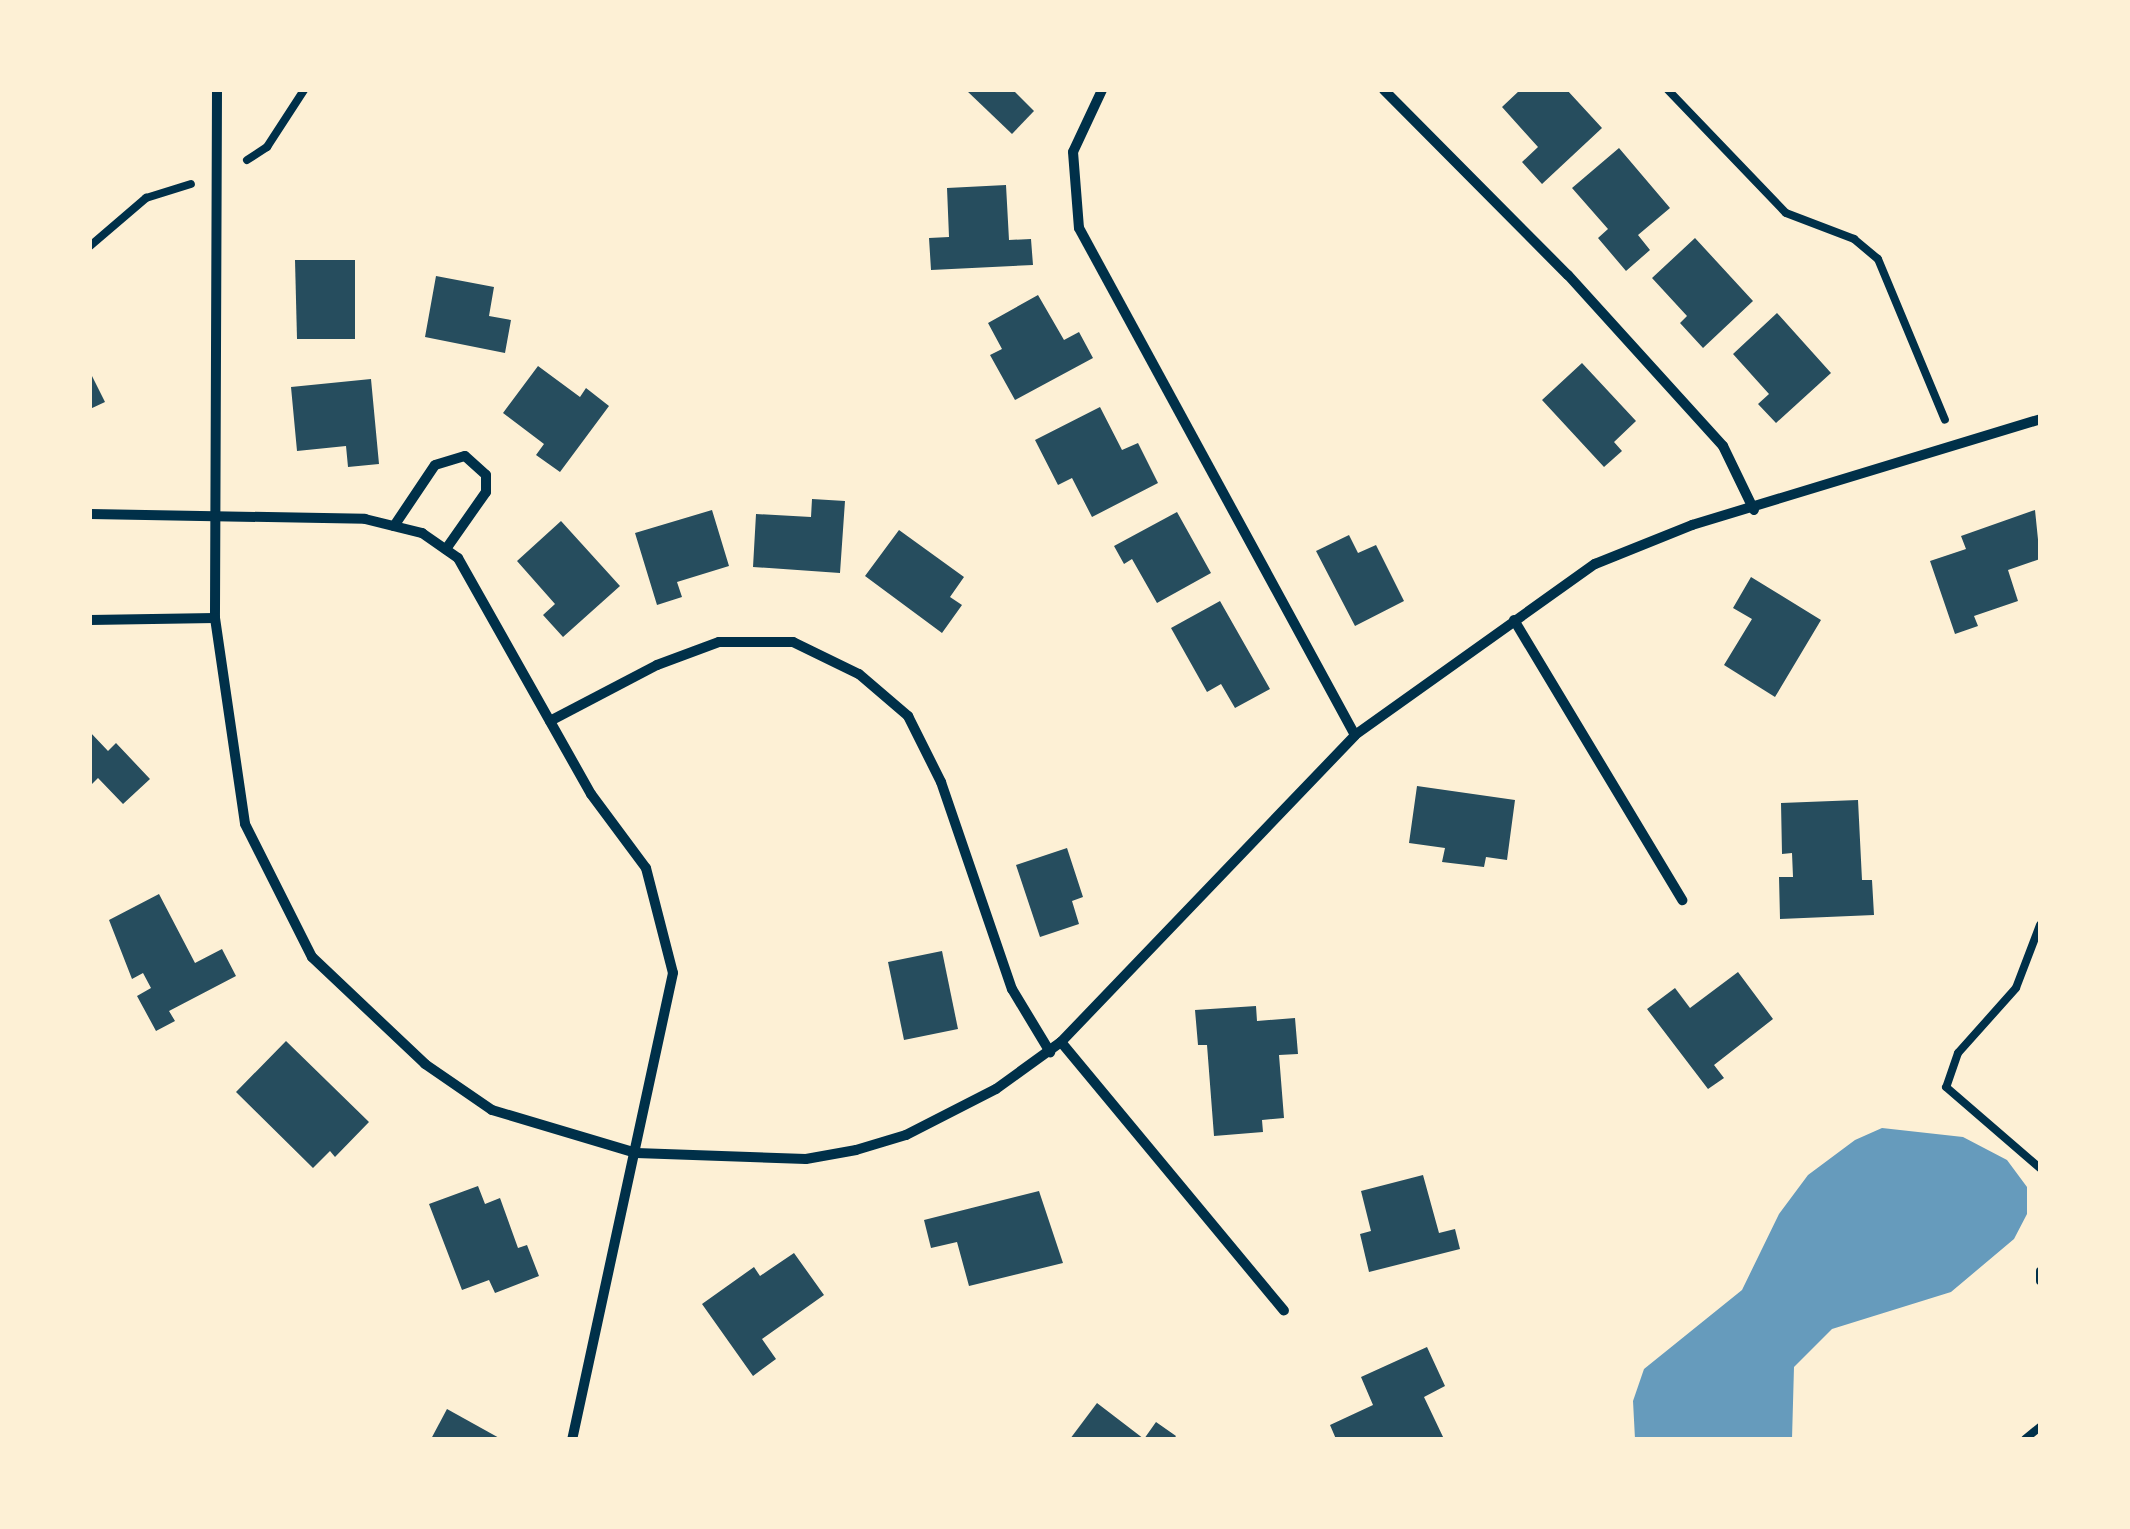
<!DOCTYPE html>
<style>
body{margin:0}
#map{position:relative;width:2130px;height:1529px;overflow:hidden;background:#fdf0d5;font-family:"Roboto Condensed",sans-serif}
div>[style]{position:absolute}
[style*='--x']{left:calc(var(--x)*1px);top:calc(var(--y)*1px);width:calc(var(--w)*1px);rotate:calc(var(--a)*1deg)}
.water>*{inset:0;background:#669bbc}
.building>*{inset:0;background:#264d5e}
.service>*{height:8px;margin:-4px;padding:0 4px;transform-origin:4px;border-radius:4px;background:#003049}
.minor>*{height:10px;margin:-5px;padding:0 5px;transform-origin:5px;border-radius:5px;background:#003049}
span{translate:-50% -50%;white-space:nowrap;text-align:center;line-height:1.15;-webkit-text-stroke:10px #fdf0d5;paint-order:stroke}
.frame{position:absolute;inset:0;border:92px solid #fdf0d5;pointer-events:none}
</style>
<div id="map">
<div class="water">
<i style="clip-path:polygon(1882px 1128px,1963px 1137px,2007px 1160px,2027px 1187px,2027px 1214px,2014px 1239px,1951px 1292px,1832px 1329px,1794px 1367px,1792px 1439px,1635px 1439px,1633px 1401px,1644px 1369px,1742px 1290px,1779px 1214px,1808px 1175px,1855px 1140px)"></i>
</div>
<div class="building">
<i style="clip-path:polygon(966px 90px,1013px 90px,1034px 111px,1012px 134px)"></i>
<i style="clip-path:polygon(1520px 90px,1567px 90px,1602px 128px,1542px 184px,1522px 162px,1538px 147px,1502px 107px)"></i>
<i style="clip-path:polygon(1619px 148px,1670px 208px,1638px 235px,1650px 250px,1626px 271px,1598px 238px,1608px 229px,1572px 188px)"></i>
<i style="clip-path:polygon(1006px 185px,1009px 240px,1031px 239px,1033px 265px,931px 270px,929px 238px,949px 237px,947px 188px)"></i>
<i style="clip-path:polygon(1695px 238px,1753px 301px,1703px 348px,1680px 323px,1687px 316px,1652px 278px)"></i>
<i style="clip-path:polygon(295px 260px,355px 260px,355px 339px,297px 339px)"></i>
<i style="clip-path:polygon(436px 276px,494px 287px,489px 316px,511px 320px,505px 353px,425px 337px)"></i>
<i style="clip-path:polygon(1038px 295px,1064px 340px,1079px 332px,1093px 358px,1015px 400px,990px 355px,1002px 349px,988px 323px)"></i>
<i style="clip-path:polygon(1777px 313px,1831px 373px,1776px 423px,1758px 404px,1769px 394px,1733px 354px)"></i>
<i style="clip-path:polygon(1582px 363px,1636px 421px,1614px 442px,1622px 451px,1604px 467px,1542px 400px)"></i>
<i style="clip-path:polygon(538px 366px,580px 397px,586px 388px,609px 406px,560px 472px,536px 455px,544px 444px,503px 413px)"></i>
<i style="clip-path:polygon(90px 372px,105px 402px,90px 409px)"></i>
<i style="clip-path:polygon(371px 379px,379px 464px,348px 467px,346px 446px,297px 451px,291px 387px)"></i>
<i style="clip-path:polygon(1100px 407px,1122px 450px,1138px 443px,1158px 483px,1092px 517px,1072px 478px,1058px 485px,1035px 440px)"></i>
<i style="clip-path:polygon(812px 499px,845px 501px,840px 573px,753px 567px,756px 514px,811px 517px)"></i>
<i style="clip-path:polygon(712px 510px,729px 566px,677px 582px,682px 597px,657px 605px,635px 533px)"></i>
<i style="clip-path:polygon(2035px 510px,2040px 559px,2008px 570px,2018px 601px,1974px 616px,1978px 626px,1955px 634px,1930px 561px,1966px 549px,1961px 536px)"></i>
<i style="clip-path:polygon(1177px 512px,1211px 573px,1157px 603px,1132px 559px,1124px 564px,1114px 546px)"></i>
<i style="clip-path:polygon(561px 521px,620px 586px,563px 637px,543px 615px,555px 604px,517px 561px)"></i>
<i style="clip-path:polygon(899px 530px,964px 577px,950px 597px,962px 605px,942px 633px,865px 576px)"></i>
<i style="clip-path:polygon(1349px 535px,1358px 553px,1376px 545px,1404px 601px,1355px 626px,1316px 551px)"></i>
<i style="clip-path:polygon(1751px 577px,1821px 620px,1775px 697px,1724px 665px,1752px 619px,1733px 608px)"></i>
<i style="clip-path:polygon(1220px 601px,1270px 689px,1235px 708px,1221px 684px,1207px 692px,1171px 628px)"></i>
<i style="clip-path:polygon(90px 732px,108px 751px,116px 743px,150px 779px,123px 804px,98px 778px,90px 786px)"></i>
<i style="clip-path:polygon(1417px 786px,1515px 800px,1507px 860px,1486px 857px,1484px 867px,1442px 862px,1445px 848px,1409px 843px)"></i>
<i style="clip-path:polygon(1858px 800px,1862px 880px,1872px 880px,1874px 915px,1780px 919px,1779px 877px,1793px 877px,1792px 853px,1782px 854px,1781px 803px)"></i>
<i style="clip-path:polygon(1067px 848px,1083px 897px,1072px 901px,1079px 924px,1040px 937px,1016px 865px)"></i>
<i style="clip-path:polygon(159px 894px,195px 963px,222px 949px,236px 976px,169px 1011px,175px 1021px,156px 1031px,137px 996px,151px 988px,143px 973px,132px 979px,109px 920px)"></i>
<i style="clip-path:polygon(942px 951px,958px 1029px,904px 1040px,888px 962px)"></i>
<i style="clip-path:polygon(1738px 972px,1773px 1019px,1714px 1065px,1724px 1078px,1708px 1089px,1647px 1009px,1675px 988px,1690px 1008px)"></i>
<i style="clip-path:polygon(1256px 1006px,1257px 1021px,1295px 1018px,1298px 1054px,1279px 1055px,1284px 1118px,1262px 1120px,1263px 1132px,1214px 1136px,1207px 1045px,1198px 1045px,1195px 1010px)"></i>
<i style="clip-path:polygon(286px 1041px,369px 1122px,335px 1157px,330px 1151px,313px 1168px,236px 1092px)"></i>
<i style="clip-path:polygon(1423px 1175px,1439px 1233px,1455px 1229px,1460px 1249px,1369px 1272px,1360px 1234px,1371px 1231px,1361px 1191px)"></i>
<i style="clip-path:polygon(478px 1186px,485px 1204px,500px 1198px,518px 1248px,527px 1245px,539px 1276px,495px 1293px,489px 1280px,462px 1290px,429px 1204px)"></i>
<i style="clip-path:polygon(1039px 1191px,1063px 1263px,969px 1286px,957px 1242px,931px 1248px,924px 1220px)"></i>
<i style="clip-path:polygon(794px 1253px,824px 1295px,762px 1339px,776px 1359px,753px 1376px,702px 1304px,754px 1267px,760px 1276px)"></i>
<i style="clip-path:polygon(1427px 1347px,1445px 1386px,1424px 1397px,1444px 1439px,1336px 1439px,1330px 1425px,1373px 1405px,1361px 1377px)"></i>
<i style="clip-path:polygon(1097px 1403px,1144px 1439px,1156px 1422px,1176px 1436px,1174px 1439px,1070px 1439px)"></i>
<i style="clip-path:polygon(447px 1409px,501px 1439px,431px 1439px)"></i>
</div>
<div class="service">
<i style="--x:1668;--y:90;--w:170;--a:46.2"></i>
<i style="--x:1786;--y:213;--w:73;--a:20.9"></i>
<i style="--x:1854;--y:239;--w:31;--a:40"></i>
<i style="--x:1878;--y:259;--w:174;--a:67.4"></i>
<i style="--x:247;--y:160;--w:24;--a:-33"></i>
<i style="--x:267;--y:147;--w:68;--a:-57"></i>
<i style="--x:90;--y:246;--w:74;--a:-40.6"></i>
<i style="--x:146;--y:198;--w:47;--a:-17.3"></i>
<i style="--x:2040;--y:925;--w:67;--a:110.9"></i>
<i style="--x:2016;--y:988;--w:87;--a:131.7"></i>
<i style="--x:1958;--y:1053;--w:36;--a:109"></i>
<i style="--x:1946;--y:1087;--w:124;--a:40.8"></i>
<i style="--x:2040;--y:1271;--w:10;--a:90"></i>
<i style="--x:2025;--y:1439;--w:19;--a:-39"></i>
</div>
<div class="minor">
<i style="--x:217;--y:90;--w:528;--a:90.22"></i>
<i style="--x:215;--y:618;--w:208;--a:81.7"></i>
<i style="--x:245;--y:824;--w:149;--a:63.3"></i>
<i style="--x:312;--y:957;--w:156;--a:43.4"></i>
<i style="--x:425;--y:1064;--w:81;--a:34.5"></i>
<i style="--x:492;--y:1110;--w:150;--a:16.6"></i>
<i style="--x:636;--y:1153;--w:170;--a:2"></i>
<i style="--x:806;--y:1159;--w:51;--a:-10.2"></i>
<i style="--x:856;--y:1150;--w:52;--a:-16.7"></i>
<i style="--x:906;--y:1135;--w:101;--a:-27.1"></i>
<i style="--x:996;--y:1089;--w:80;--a:-35.9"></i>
<i style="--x:1061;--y:1042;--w:425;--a:-46.2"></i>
<i style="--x:1355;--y:735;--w:295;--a:-35.5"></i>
<i style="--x:1595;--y:564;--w:105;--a:-21.9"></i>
<i style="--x:1692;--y:525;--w:364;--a:-16.9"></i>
<i style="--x:1102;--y:90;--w:68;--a:115.1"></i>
<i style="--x:1073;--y:152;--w:76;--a:85.5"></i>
<i style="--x:1079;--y:228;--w:577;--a:61.44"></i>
<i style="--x:1384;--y:90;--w:261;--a:45.2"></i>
<i style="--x:1568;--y:275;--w:231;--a:47.8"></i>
<i style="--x:1723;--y:446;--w:71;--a:64.2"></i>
<i style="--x:90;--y:514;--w:275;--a:1"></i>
<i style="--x:365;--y:519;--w:59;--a:13.8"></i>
<i style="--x:422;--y:533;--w:44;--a:34.8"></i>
<i style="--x:458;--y:558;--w:271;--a:60.6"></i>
<i style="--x:591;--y:794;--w:92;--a:53.4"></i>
<i style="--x:646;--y:868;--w:108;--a:75.6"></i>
<i style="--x:673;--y:973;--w:477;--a:102.2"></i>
<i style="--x:394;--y:526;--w:73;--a:-56.1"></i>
<i style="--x:435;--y:465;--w:31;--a:-17"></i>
<i style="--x:465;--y:456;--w:28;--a:42"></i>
<i style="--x:486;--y:475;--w:17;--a:90"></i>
<i style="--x:486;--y:492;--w:70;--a:125.1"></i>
<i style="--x:90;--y:620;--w:125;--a:-0.9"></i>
<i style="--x:1514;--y:620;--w:327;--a:59"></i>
<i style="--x:550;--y:721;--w:121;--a:-27.6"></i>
<i style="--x:657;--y:665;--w:66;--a:-20.4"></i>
<i style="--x:719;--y:642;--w:74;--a:0"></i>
<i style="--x:793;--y:642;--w:73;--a:25.9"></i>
<i style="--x:859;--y:674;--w:65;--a:40.6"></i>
<i style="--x:908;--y:716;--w:74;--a:63.4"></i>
<i style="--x:941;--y:782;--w:219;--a:71.1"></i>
<i style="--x:1012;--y:989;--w:74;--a:58.9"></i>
<i style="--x:1061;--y:1042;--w:349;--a:50.3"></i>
</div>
<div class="frame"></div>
</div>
